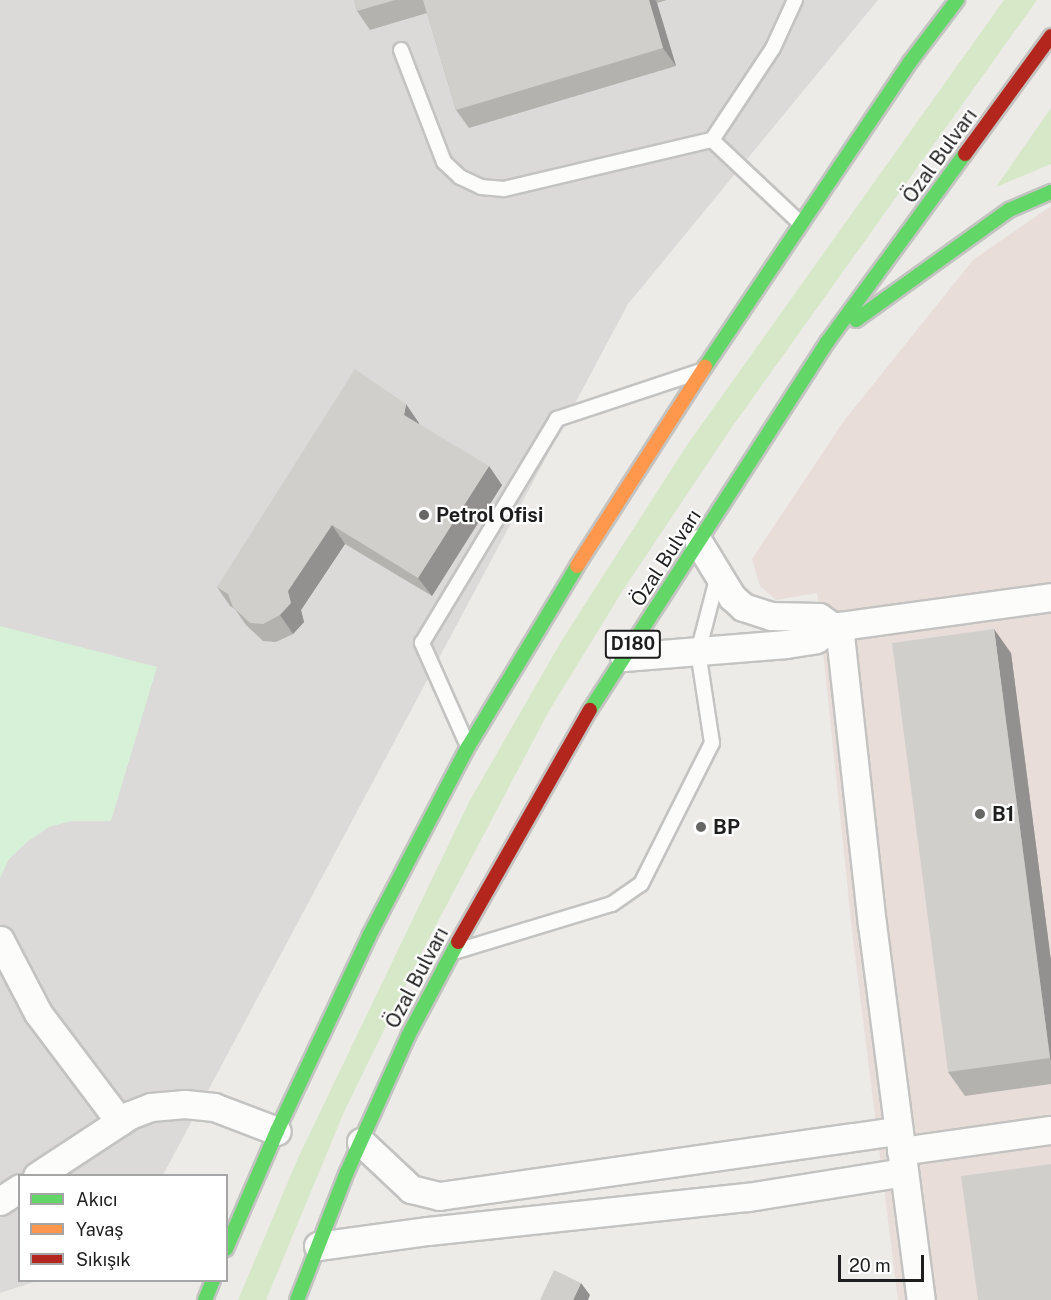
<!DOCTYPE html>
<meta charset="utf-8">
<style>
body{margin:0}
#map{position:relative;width:1051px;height:1300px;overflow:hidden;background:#ecebe7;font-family:"Public Sans",sans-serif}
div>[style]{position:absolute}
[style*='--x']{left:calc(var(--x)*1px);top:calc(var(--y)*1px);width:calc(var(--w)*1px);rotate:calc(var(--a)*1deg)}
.residential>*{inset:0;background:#dbdad8}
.commercial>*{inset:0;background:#e9ddd9}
.grass>*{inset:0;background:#d7e8c8}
.park>*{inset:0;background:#d7f0d8}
.roads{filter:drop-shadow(2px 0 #c3c3c1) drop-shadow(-2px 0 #c3c3c1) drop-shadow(0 2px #c3c3c1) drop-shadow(0 -2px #c3c3c1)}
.lane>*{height:14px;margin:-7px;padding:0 7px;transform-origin:7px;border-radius:7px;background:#fcfcfb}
.street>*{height:27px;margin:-13.5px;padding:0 13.5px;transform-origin:13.5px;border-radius:13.5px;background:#fcfcfb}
.fast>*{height:14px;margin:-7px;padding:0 7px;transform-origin:7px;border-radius:7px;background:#63d668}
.slow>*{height:14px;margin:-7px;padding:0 7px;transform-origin:7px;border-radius:7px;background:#ff974d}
.jam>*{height:14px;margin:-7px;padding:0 7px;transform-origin:7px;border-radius:7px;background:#b3261e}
.wall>*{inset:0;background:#b4b2af}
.shaded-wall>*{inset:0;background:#92918f}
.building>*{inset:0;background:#d1cfcc}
.dots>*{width:16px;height:16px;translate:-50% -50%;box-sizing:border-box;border:3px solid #fff;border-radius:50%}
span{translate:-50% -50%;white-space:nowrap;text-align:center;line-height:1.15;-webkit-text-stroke:4.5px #fff;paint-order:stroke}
.shield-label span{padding:2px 4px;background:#fff;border:2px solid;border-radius:4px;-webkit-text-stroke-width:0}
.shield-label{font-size:18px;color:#1e1e1e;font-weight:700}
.street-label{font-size:20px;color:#1e1e1e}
.poi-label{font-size:20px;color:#1e1e1e;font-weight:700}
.left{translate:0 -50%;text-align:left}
.legend{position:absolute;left:18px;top:1174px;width:210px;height:108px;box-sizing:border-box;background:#fff;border:2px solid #a5a5a5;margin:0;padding:8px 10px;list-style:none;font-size:18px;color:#1e1e1e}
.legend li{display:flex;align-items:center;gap:12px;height:30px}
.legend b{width:30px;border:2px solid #a5a5a5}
.scale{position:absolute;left:838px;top:1255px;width:86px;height:27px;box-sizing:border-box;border:3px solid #1e1e1e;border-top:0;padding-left:8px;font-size:18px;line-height:21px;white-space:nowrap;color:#1e1e1e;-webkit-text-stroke:4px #fff;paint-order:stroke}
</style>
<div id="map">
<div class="residential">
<i style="clip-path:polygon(0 0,878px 0,628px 304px,163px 1175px,20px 1176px,20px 1280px,37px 1281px,0 1293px)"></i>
</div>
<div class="commercial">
<i style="clip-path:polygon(1051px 206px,1051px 1300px,898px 1300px,853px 940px,817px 593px,776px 600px,760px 586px,752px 559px,843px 422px,973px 260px)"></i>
</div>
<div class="grass">
<i style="clip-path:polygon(1004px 0,1037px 0,732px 427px,623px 590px,549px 711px,425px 946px,344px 1112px,266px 1300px,238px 1300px,298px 1158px,469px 802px,562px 640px,687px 445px)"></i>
<i style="clip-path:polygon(1051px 108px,1051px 164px,996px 187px)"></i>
</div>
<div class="park">
<i style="clip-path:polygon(0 626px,157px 667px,111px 821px,71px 821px,49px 827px,27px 842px,9px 859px,0 878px)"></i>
</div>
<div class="roads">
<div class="lane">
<i style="--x:795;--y:0;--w:53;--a:114.6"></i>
<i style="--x:773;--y:48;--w:110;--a:123.5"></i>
<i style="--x:712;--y:140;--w:122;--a:43.3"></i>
<i style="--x:401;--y:50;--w:120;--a:69"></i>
<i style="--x:444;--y:162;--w:22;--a:43"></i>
<i style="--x:460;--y:177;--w:23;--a:25"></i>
<i style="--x:481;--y:187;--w:23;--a:5"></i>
<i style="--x:504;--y:189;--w:214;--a:-13.3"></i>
<i style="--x:467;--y:744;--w:111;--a:-114"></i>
<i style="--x:422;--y:643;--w:262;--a:-58.9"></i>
<i style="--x:557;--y:419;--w:149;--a:-18.4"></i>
<i style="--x:457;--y:951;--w:162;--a:-16.9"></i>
<i style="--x:612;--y:904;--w:35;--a:-35"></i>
<i style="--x:641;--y:884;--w:158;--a:-63.3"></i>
<i style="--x:712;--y:743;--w:92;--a:-98.7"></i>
<i style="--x:698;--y:652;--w:80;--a:-75.4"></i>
</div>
<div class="street">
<i style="--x:699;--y:543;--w:63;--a:58.6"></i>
<i style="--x:732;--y:597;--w:15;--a:42"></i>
<i style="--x:743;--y:607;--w:29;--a:18"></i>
<i style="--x:771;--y:616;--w:48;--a:1.2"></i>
<i style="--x:819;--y:617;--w:17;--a:36"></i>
<i style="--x:839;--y:626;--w:300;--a:83.7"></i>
<i style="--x:872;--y:924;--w:379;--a:82.6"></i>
<i style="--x:624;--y:657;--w:163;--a:-4.6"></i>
<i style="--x:786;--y:644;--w:30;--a:-9"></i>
<i style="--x:816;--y:639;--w:21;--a:-35"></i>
<i style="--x:833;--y:627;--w:220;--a:-7.8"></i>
<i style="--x:0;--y:940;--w:82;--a:62.5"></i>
<i style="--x:38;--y:1013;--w:136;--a:53"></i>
<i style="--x:361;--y:1142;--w:69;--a:43.2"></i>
<i style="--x:411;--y:1189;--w:29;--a:14"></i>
<i style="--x:439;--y:1196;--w:464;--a:-8.1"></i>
<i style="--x:901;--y:1151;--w:151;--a:-8"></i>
<i style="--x:37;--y:1176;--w:111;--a:-33.3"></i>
<i style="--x:130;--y:1115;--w:22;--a:-21"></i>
<i style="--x:151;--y:1107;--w:34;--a:-5"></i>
<i style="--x:185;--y:1104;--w:29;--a:6"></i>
<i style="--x:214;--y:1107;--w:67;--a:20.9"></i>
<i style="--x:0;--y:1201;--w:24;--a:-33"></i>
<i style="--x:318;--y:1246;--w:111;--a:-7.8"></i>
<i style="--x:428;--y:1231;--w:322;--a:-6.1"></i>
<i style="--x:748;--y:1197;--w:158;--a:-9.1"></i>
</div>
<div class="fast">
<i style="--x:856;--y:320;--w:188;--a:-35.7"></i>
<i style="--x:1009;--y:210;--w:46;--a:-23.2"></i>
<i style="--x:705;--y:367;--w:367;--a:-56.1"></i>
<i style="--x:910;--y:62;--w:78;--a:-52.8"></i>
<i style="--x:590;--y:710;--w:439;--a:-57.2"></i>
<i style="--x:828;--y:341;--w:232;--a:-53.8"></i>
<i style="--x:226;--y:1249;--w:129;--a:-66.6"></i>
<i style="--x:277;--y:1131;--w:216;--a:-64.7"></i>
<i style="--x:369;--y:936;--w:213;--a:-62.4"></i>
<i style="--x:468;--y:747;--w:211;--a:-58.9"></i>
<i style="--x:205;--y:1300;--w:22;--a:-68"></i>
<i style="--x:297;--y:1300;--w:137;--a:-68.7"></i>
<i style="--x:347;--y:1172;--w:149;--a:-65.8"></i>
<i style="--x:408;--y:1036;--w:106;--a:-62"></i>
</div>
<div class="slow">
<i style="--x:577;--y:566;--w:237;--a:-57.3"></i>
</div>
<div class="jam">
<i style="--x:965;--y:154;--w:146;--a:-53.9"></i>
<i style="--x:458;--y:942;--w:267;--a:-60.4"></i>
</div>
</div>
<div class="wall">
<i style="clip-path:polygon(354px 0,667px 0,657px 3px,676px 66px,469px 128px,456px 110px,427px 13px,370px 30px,357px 11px)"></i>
<i style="clip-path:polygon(419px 423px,419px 424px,502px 485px,432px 596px,345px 544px,301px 610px,304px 622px,293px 634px,276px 642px,263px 641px,246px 625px,235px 609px,230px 606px,217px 587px)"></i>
<i style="clip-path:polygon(1011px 653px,1051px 961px,1051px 1084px,965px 1096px,948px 1072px)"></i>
</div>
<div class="shaded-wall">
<i style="clip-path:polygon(649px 0,655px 0,657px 3px,676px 66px,663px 48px)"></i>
<i style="clip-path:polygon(406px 404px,419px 423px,417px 434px,404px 415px)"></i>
<i style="clip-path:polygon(489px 466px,502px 485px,432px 596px,418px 578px)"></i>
<i style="clip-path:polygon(332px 525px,345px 544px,301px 610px,304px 622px,293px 634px,280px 615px,288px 591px)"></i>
<i style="clip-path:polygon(994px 629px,1011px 653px,1051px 961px,1051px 1060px,1050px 1058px)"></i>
<i style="clip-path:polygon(581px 1283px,590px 1295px,588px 1300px,573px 1300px)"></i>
</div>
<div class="building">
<i style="clip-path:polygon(354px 0,395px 0,357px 11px)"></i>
<i style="clip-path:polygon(423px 0,649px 0,663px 48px,456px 110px)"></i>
<i style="clip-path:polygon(355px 369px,406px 404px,404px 415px,489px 466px,418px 578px,332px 525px,288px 591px,291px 603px,280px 615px,263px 624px,250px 623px,233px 607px,228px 594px,217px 587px)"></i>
<i style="clip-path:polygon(994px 629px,1050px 1058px,948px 1072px,892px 643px)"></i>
<i style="clip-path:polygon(1051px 1164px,1051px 1300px,978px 1300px,961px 1176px)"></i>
<i style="clip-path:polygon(554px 1270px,581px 1283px,573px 1300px,540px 1300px)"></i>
</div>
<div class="dots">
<i style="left:424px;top:515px;background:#666664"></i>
<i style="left:980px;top:814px;background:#666664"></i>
<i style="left:701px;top:827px;background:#666664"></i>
</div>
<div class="shield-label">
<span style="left:633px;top:644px">D180</span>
</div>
<div class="street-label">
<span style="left:940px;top:156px;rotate:-54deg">Özal Bulvarı</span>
<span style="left:666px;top:558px;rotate:-57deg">Özal Bulvarı</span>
<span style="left:417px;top:978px;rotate:-62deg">Özal Bulvarı</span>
</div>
<div class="poi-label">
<span class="left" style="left:436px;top:515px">Petrol Ofisi</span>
<span class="left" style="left:992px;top:814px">B1</span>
<span class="left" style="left:713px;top:827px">BP</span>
</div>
<ul class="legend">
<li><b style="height:8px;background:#63d668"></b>Akıcı</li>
<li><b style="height:8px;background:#ff974d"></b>Yavaş</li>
<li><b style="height:8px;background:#b3261e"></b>Sıkışık</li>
</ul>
<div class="scale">20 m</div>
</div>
